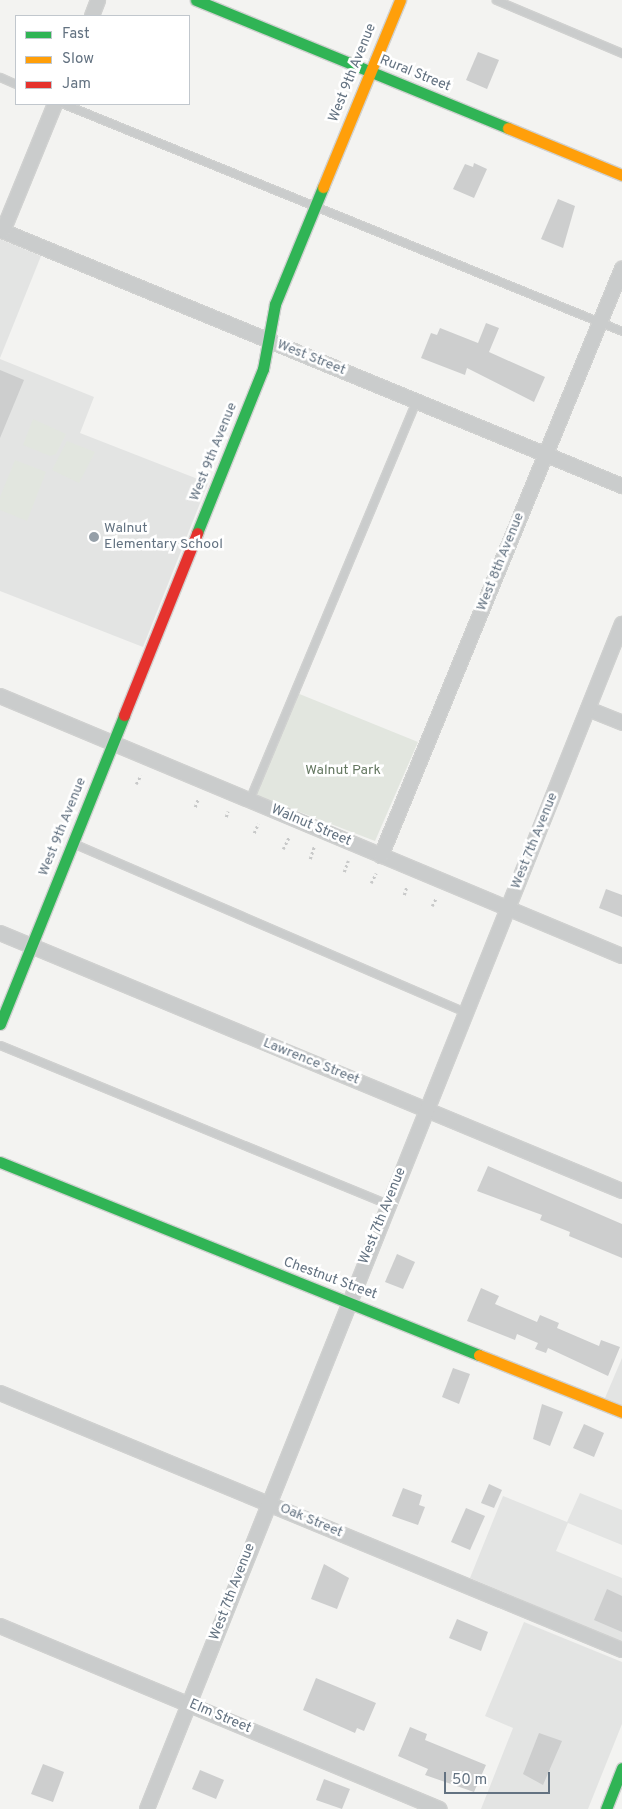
<!DOCTYPE html>
<style>
body{margin:0}
#map{position:relative;width:622px;height:1809px;overflow:hidden;background:#f3f3f1;font-family:Overpass,sans-serif}
div>[style]{position:absolute}
[style*='--x']{left:calc(var(--x)*1px);top:calc(var(--y)*1px);width:calc(var(--w)*1px);rotate:calc(var(--a)*1deg)}
.built>*{inset:0;background:#e3e4e3}
.green>*{inset:0;background:#e2e6df}
.building>*{inset:0;background:#cdcece}
.path>*{height:2.5px;margin-top:-1.25px;transform-origin:0;background:repeating-linear-gradient(90deg,#c8c9c9 0 2.5px,transparent 0 5px)}
.roads{filter:drop-shadow(1px 0 #d0d1d0) drop-shadow(-1px 0 #d0d1d0) drop-shadow(0 1px #d0d1d0) drop-shadow(0 -1px #d0d1d0)}
.lane>*{height:7px;margin:-3.5px;padding:0 3.5px;transform-origin:3.5px;border-radius:3.5px;background:#cacccc}
.street>*{height:14px;margin:-7px;padding:0 7px;transform-origin:7px;border-radius:7px;background:#cacccc}
.fast>*{height:11px;margin:-5.5px;padding:0 5.5px;transform-origin:5.5px;border-radius:5.5px;background:#30b455}
.slow>*{height:11px;margin:-5.5px;padding:0 5.5px;transform-origin:5.5px;border-radius:5.5px;background:#ff9f0a}
.jam>*{height:11px;margin:-5.5px;padding:0 5.5px;transform-origin:5.5px;border-radius:5.5px;background:#e5322d}
.dots>*{width:14px;height:14px;translate:-50% -50%;box-sizing:border-box;border:2px solid #fff;border-radius:50%}
span{translate:-50% -50%;white-space:nowrap;text-align:center;line-height:1.15;-webkit-text-stroke:5px #fff;paint-order:stroke}
.street-label{font-size:14px;color:#637281}
.poi-label{font-size:14px;color:#637281}
.left{translate:0 -50%;text-align:left}
.park-label{font-size:14px;color:#657861}
.legend{position:absolute;left:15px;top:15px;width:175px;height:90px;box-sizing:border-box;background:#fff;border:1px solid #c1c7cd;margin:0;padding:6px 9px;list-style:none;font-size:15px;color:#637281}
.legend li{display:flex;align-items:center;gap:10px;height:25px}
.legend b{width:25px;border:1px solid #c1c7cd}
.scale{position:absolute;left:444px;top:1772px;width:106px;height:22px;box-sizing:border-box;border:2px solid #637281;border-top:0;padding-left:6px;font-size:15px;line-height:18px;white-space:nowrap;color:#637281;-webkit-text-stroke:4px #fff;paint-order:stroke}
</style>
<div id="map">
<div class="built">
<i style="clip-path:polygon(0 239px,41px 256px,0 358px)"></i>
<i style="clip-path:polygon(0 359px,94px 397px,80px 433px,208px 483px,143px 647px,0 591px)"></i>
<i style="clip-path:polygon(622px 1358px,622px 1405px,605px 1398px)"></i>
<i style="clip-path:polygon(580px 1493px,622px 1510px,622px 1545px,568px 1523px,556px 1551px,622px 1578px,622px 1642px,470px 1578px,503px 1496px,567px 1522px)"></i>
<i style="clip-path:polygon(524px 1622px,622px 1662px,622px 1724px,588px 1809px,481px 1809px,513px 1728px,485px 1716px)"></i>
</div>
<div class="green">
<i style="clip-path:polygon(33px 419px,66px 434px,56px 454px,50px 456px,23px 445px)"></i>
<i style="clip-path:polygon(67px 441px,95px 452px,79px 483px,52px 470px)"></i>
<i style="clip-path:polygon(15px 460px,46px 472px,27px 521px,0 510px,0 497px)"></i>
<i style="clip-path:polygon(297px 693px,418px 742px,375px 841px,256px 795px)"></i>
</div>
<div class="building">
<i style="clip-path:polygon(478px 52px,499px 60px,487px 89px,466px 80px)"></i>
<i style="clip-path:polygon(474px 163px,487px 169px,474px 198px,453px 189px,465px 164px,473px 167px)"></i>
<i style="clip-path:polygon(558px 199px,575px 206px,563px 248px,541px 239px)"></i>
<i style="clip-path:polygon(486px 323px,499px 328px,489px 352px,545px 377px,534px 402px,467px 368px,465px 375px,421px 358px,431px 333px,437px 335px,440px 328px,478px 343px)"></i>
<i style="clip-path:polygon(0 370px,24px 380px,0 438px)"></i>
<i style="clip-path:polygon(606px 889px,622px 895px,622px 917px,599px 908px)"></i>
<i style="clip-path:polygon(488px 1166px,622px 1224px,622px 1258px,569px 1236px,570px 1232px,540px 1220px,542px 1215px,477px 1191px)"></i>
<i style="clip-path:polygon(397px 1254px,415px 1262px,403px 1289px,385px 1282px)"></i>
<i style="clip-path:polygon(481px 1288px,499px 1296px,495px 1304px,537px 1322px,540px 1315px,559px 1323px,557px 1328px,599px 1346px,601px 1340px,620px 1347px,608px 1376px,548px 1348px,546px 1353px,535px 1349px,538px 1343px,517px 1334px,515px 1340px,467px 1321px)"></i>
<i style="clip-path:polygon(453px 1368px,470px 1374px,459px 1404px,442px 1397px)"></i>
<i style="clip-path:polygon(542px 1404px,563px 1412px,550px 1446px,533px 1439px)"></i>
<i style="clip-path:polygon(584px 1424px,604px 1433px,594px 1457px,573px 1448px)"></i>
<i style="clip-path:polygon(489px 1484px,502px 1490px,494px 1508px,481px 1503px)"></i>
<i style="clip-path:polygon(403px 1488px,422px 1495px,419px 1505px,425px 1507px,418px 1525px,392px 1516px)"></i>
<i style="clip-path:polygon(466px 1508px,485px 1516px,470px 1550px,451px 1542px)"></i>
<i style="clip-path:polygon(324px 1564px,349px 1578px,337px 1609px,311px 1599px)"></i>
<i style="clip-path:polygon(607px 1589px,622px 1596px,622px 1632px,594px 1620px)"></i>
<i style="clip-path:polygon(457px 1619px,488px 1632px,481px 1651px,449px 1638px)"></i>
<i style="clip-path:polygon(316px 1678px,376px 1703px,364px 1731px,357px 1728px,355px 1733px,303px 1710px)"></i>
<i style="clip-path:polygon(410px 1727px,427px 1734px,425px 1740px,486px 1765px,474px 1792px,425px 1775px,428px 1769px,398px 1756px)"></i>
<i style="clip-path:polygon(539px 1733px,562px 1741px,543px 1785px,523px 1774px)"></i>
<i style="clip-path:polygon(43px 1764px,64px 1772px,53px 1802px,31px 1794px)"></i>
<i style="clip-path:polygon(200px 1770px,224px 1780px,216px 1799px,192px 1789px)"></i>
<i style="clip-path:polygon(324px 1779px,350px 1789px,342px 1809px,316px 1800px)"></i>
</div>
<div class="path">
<i style="--x:136;--y:784;--w:10;--a:-61"></i>
<i style="--x:195;--y:807;--w:9;--a:-69"></i>
<i style="--x:226;--y:817;--w:6;--a:-72"></i>
<i style="--x:254;--y:833;--w:10;--a:-66"></i>
<i style="--x:283;--y:849;--w:13;--a:-63"></i>
<i style="--x:310;--y:859;--w:13;--a:-72"></i>
<i style="--x:344;--y:872;--w:12;--a:-70"></i>
<i style="--x:371;--y:883;--w:11;--a:-63"></i>
<i style="--x:404;--y:895;--w:9;--a:-72"></i>
<i style="--x:432;--y:906;--w:9;--a:-63"></i>
</div>
<div class="roads">
<div class="lane">
<i style="--x:496;--y:0;--w:137;--a:22.8"></i>
<i style="--x:0;--y:77;--w:17;--a:24"></i>
<i style="--x:64;--y:104;--w:602;--a:22.14"></i>
<i style="--x:249;--y:800;--w:433;--a:-67.3"></i>
<i style="--x:75;--y:844;--w:425;--a:23.3"></i>
<i style="--x:0;--y:1045;--w:419;--a:22.3"></i>
</div>
<div class="street">
<i style="--x:92;--y:16;--w:17;--a:-69"></i>
<i style="--x:0;--y:230;--w:673;--a:22.37"></i>
<i style="--x:3;--y:231;--w:137;--a:-67.7"></i>
<i style="--x:0;--y:696;--w:674;--a:22.69"></i>
<i style="--x:588;--y:709;--w:37;--a:22"></i>
<i style="--x:381;--y:856;--w:635;--a:-67.68"></i>
<i style="--x:0;--y:933;--w:673;--a:22.53"></i>
<i style="--x:0;--y:1393;--w:673;--a:22.45"></i>
<i style="--x:0;--y:1626;--w:476;--a:22.6"></i>
<i style="--x:147;--y:1809;--w:1277;--a:-68.16"></i>
</div>
<div class="fast">
<i style="--x:196;--y:0;--w:337;--a:22.3"></i>
<i style="--x:197;--y:533;--w:177;--a:-68.1"></i>
<i style="--x:263;--y:369;--w:66;--a:-79.5"></i>
<i style="--x:275;--y:304;--w:126;--a:-67.7"></i>
<i style="--x:0;--y:1024;--w:333;--a:-68.1"></i>
<i style="--x:0;--y:1162;--w:516;--a:21.95"></i>
<i style="--x:606;--y:1809;--w:44;--a:-68.7"></i>
</div>
<div class="slow">
<i style="--x:508;--y:128;--w:123;--a:22.4"></i>
<i style="--x:323;--y:187;--w:202;--a:-67.6"></i>
<i style="--x:479;--y:1355;--w:154;--a:21.7"></i>
</div>
<div class="jam">
<i style="--x:124;--y:715;--w:196;--a:-68.1"></i>
</div>
</div>
<div class="dots">
<i style="left:94px;top:537px;background:#959fa8"></i>
</div>
<div class="street-label">
<span style="left:353px;top:73px;rotate:-68deg">West 9th Avenue</span>
<span style="left:415px;top:74px;rotate:22deg">Rural Street</span>
<span style="left:311px;top:358px;rotate:22deg">West Street</span>
<span style="left:214px;top:452px;rotate:-68deg">West 9th Avenue</span>
<span style="left:501px;top:562px;rotate:-68deg">West 8th Avenue</span>
<span style="left:311px;top:826px;rotate:23deg">Walnut Street</span>
<span style="left:63px;top:827px;rotate:-68deg">West 9th Avenue</span>
<span style="left:535px;top:841px;rotate:-68deg">West 7th Avenue</span>
<span style="left:311px;top:1062px;rotate:22deg">Lawrence Street</span>
<span style="left:383px;top:1216px;rotate:-68deg">West 7th Avenue</span>
<span style="left:330px;top:1279px;rotate:20deg">Chestnut Street</span>
<span style="left:311px;top:1521px;rotate:23deg">Oak Street</span>
<span style="left:233px;top:1592px;rotate:-69deg">West 7th Avenue</span>
<span style="left:220px;top:1717px;rotate:23deg">Elm Street</span>
</div>
<div class="poi-label">
<span class="left" style="left:104px;top:537px">Walnut<br>Elementary School</span>
</div>
<div class="park-label">
<span style="left:343px;top:771px">Walnut Park</span>
</div>
<ul class="legend">
<li><b style="height:6px;background:#30b455"></b>Fast</li>
<li><b style="height:6px;background:#ff9f0a"></b>Slow</li>
<li><b style="height:6px;background:#e5322d"></b>Jam</li>
</ul>
<div class="scale">50 m</div>
</div>
